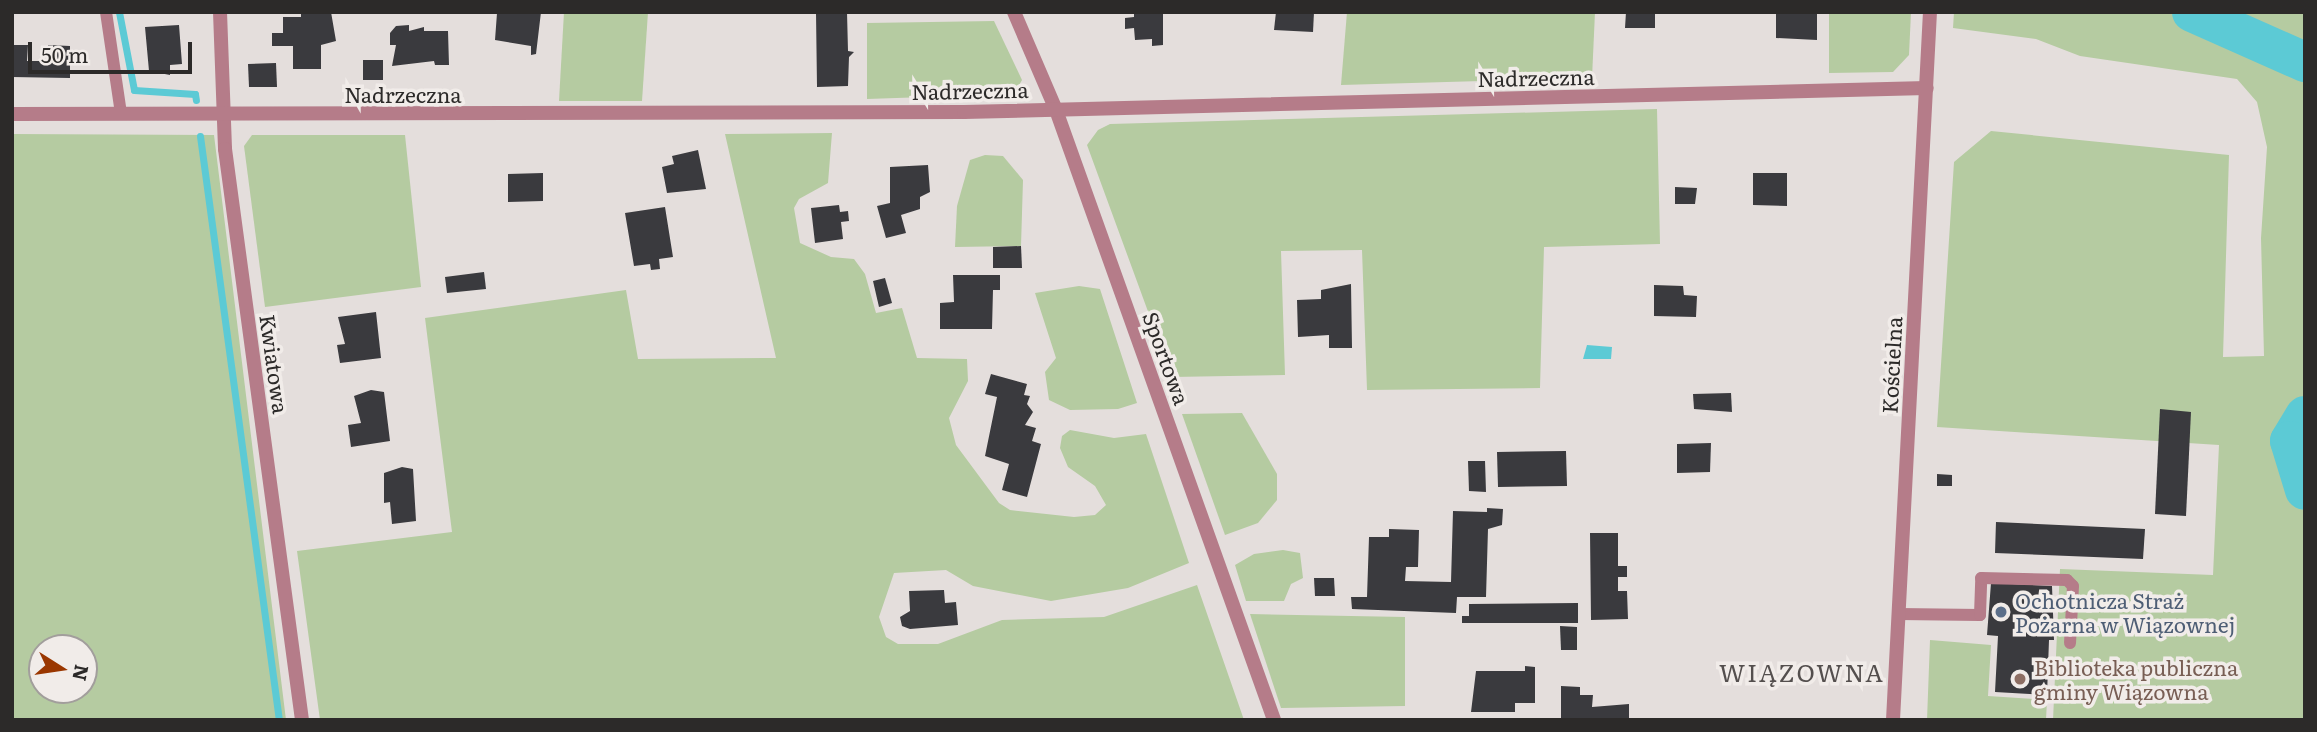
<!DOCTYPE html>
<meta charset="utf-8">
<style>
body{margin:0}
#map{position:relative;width:2317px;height:732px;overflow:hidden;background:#e4dedc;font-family:Literata,serif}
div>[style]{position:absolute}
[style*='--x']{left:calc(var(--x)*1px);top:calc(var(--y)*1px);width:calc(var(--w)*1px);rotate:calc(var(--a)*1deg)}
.green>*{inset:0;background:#b5cba1}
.water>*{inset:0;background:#5ccad5}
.stream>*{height:7px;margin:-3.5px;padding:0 3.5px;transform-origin:3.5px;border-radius:3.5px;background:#5ccad5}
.river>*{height:40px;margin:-20px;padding:0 20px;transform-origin:20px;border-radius:20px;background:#5ccad5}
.building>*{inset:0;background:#3a3a3e}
.service>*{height:12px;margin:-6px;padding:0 6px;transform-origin:6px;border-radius:6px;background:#b57c89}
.minor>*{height:14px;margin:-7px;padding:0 7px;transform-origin:7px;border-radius:7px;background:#b57c89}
.tertiary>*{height:14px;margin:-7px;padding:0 7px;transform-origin:7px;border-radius:7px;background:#b57c89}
.dots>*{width:19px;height:19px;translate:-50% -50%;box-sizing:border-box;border:4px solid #f1ece9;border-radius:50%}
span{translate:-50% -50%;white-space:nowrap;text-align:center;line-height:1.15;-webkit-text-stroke:7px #f1ece9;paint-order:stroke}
.street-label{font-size:21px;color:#2c2a29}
.service-label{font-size:21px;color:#4e5e75}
.left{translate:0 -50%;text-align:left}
.education-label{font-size:21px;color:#785e54}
.quarter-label{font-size:24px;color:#544f4e;letter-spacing:2px}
.frame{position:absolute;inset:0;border:14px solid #2c2a29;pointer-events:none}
.north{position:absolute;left:28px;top:634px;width:70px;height:70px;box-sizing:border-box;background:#f1ece9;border:2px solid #a29e9c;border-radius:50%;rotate:102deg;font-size:19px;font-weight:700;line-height:28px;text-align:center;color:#2c2a29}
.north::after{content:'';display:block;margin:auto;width:24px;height:32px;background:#9a3700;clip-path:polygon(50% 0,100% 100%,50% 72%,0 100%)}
.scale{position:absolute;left:28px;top:42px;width:164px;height:32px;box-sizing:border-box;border:4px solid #2c2a29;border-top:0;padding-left:9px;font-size:21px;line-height:24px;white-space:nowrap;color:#2c2a29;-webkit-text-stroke:5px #f1ece9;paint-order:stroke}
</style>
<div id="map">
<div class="green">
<i style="clip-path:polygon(564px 12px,648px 12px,642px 101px,559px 101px)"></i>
<i style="clip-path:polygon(1347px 12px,1595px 12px,1592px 78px,1341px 85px)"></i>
<i style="clip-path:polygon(1829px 12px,1911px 12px,1909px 55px,1893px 72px,1829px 73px)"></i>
<i style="clip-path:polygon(1954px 12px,2305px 12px,2305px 720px,2053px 720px,2060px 569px,2213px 575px,2219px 445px,1937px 427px,1954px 162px,1991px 131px,2229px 155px,2223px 357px,2264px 356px,2261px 238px,2267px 147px,2257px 102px,2237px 79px,2080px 56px,2036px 39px,1953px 28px)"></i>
<i style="clip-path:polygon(994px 21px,1022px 80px,1014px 94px,867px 99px,867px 23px)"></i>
<i style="clip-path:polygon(1657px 109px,1660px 244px,1544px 247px,1540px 388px,1367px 390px,1362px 250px,1281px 251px,1285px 375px,1172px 377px,1087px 145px,1098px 130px,1110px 124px)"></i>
<i style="clip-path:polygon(832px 133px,828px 183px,799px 199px,794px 208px,800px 243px,831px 257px,854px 259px,865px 274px,876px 313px,902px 308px,917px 358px,967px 359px,968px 381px,949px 418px,956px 445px,999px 503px,1010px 510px,1074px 517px,1095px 515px,1106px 505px,1095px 486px,1068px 467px,1060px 448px,1062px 436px,1070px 430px,1114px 438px,1146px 434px,1189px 563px,1128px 588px,1051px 601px,973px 586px,946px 570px,894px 573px,879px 617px,886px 637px,898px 644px,938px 644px,1002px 620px,1104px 617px,1197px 585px,1244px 720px,320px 720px,297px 551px,452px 532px,425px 318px,626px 290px,638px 359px,776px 358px,725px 134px)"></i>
<i style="clip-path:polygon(evenodd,12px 134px,214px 135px,286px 720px,12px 720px,12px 134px,42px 648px,84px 648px,84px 690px,42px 690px,42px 648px)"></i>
<i style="clip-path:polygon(252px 135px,405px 135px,421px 287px,265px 307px,244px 146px)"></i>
<i style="clip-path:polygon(985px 155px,1003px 156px,1023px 180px,1021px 246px,955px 247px,957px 206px,970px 160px)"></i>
<i style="clip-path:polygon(1079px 286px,1100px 289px,1137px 403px,1118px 409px,1070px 410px,1049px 400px,1045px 372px,1056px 358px,1035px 293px)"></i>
<i style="clip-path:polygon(1242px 413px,1277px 474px,1277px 500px,1258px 523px,1225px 535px,1182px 414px)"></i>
<i style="clip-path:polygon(1283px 550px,1300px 553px,1303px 578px,1291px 584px,1284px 601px,1246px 601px,1235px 565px,1254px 554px)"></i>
<i style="clip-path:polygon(1250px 614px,1405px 617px,1405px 706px,1281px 708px)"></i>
<i style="clip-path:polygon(1930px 640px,1991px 645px,1988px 696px,2047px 700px,2046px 720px,1927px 720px)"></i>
</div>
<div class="water">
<i style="clip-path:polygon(1587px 345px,1612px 347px,1611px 359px,1583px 359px)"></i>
</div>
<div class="stream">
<i style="--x:119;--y:12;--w:79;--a:79.1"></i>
<i style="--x:134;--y:90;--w:61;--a:3.8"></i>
<i style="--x:195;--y:94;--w:6;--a:81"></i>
<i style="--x:200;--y:136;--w:589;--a:82.3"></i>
</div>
<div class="river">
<i style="--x:2192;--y:12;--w:124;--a:23.9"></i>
<i style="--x:2305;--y:416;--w:29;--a:121"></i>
<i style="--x:2290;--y:441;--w:51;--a:73"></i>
</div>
<div class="building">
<i style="clip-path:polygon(301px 12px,331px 12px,336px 41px,321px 45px,321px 69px,293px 69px,293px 46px,272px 46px,272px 33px,283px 33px,283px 17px,301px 17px)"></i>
<i style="clip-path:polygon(541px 12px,536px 54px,531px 55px,531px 46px,495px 40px,497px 13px)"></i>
<i style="clip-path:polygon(847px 12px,848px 51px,854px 52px,849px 57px,848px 86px,817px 87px,816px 13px)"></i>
<i style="clip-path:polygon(1276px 12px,1314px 12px,1313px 32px,1274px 30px)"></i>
<i style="clip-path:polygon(1626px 12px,1655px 12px,1655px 28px,1625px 28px)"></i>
<i style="clip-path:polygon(1776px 12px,1817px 12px,1817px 40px,1776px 38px)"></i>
<i style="clip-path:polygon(1134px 13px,1163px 13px,1163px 45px,1152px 46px,1152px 39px,1135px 40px,1134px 28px,1125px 29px,1125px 18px,1134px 17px)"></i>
<i style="clip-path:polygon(179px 25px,182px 64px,170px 65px,170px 75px,149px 71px,145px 27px)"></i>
<i style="clip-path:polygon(409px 25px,409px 31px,424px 27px,424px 31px,448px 31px,449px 65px,435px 65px,434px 61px,392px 66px,396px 45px,390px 45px,390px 33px,396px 26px)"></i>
<i style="clip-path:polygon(12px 45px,28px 45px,27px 61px,48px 61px,48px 45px,70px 46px,70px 78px,12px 77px)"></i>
<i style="clip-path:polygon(363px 60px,383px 60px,383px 80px,363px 80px)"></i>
<i style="clip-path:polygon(276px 63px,277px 87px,249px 87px,248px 64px)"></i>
<i style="clip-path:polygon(698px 150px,706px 189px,667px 193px,662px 167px,674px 164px,672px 156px)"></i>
<i style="clip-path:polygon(928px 165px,930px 192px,920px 197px,920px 209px,901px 215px,906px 233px,886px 238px,877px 206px,890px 203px,890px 167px)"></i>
<i style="clip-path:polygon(543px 173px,543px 201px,508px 202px,508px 174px)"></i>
<i style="clip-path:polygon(1753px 173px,1787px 173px,1787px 206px,1753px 205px)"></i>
<i style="clip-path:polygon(1675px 187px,1697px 188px,1695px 204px,1675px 204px)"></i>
<i style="clip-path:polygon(839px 205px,840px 212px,848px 211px,849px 221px,841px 222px,843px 239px,815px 243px,811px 208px)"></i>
<i style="clip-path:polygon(665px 207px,673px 257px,659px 259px,660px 269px,651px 270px,650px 264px,634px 266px,625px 213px)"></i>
<i style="clip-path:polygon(1021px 246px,1022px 268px,993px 268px,993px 247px)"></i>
<i style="clip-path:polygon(484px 272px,486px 289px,447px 293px,445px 277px)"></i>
<i style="clip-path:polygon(953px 275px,1000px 275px,1000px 290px,993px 290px,992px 329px,940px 329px,940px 303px,954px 302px)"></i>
<i style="clip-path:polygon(885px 278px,892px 303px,879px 307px,873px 281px)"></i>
<i style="clip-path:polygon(1351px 284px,1352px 348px,1329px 348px,1329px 335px,1298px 337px,1297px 300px,1321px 299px,1321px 290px)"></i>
<i style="clip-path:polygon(1654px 285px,1683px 286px,1684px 295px,1697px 296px,1696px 317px,1654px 316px)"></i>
<i style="clip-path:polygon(376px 312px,381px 358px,340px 363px,337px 345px,345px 344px,338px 317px)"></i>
<i style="clip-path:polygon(991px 374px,1027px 384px,1024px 395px,1030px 396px,1027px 404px,1033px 412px,1025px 425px,1036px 428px,1032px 441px,1041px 444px,1027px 497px,1002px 490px,1009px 464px,985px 456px,997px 397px,985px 394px)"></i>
<i style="clip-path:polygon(371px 390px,384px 392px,390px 441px,351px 447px,348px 425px,361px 423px,354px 396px)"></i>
<i style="clip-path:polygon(1731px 393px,1732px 412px,1694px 409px,1693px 394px)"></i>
<i style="clip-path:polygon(2160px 409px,2191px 412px,2186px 516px,2155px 514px)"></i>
<i style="clip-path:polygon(1711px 443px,1710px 472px,1677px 473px,1677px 444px)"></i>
<i style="clip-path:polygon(1566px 451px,1567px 486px,1498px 487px,1497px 452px)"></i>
<i style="clip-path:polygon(1468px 461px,1485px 461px,1486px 492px,1469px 491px)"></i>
<i style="clip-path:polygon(402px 467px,413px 469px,416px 521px,392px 524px,390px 502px,384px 503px,384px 473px)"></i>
<i style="clip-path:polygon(1937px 474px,1952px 475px,1952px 486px,1937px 486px)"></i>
<i style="clip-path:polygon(1487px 508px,1503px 509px,1502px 525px,1488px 529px,1486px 597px,1457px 597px,1456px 613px,1352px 609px,1351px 597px,1367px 597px,1369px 537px,1389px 537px,1389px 529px,1419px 530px,1418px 567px,1406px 567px,1405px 581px,1451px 582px,1453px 511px,1487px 512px)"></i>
<i style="clip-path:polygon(1996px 522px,2145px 529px,2143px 559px,1995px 553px)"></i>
<i style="clip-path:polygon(1590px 533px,1618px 533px,1618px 566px,1627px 566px,1627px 577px,1618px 577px,1618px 591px,1627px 591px,1628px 619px,1591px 620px)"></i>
<i style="clip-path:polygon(1314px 578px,1334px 578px,1335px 596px,1315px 596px)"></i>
<i style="clip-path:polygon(1991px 583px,2052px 586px,2054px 640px,2049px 640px,2047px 695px,1995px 692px,1998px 636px,1987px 635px)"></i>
<i style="clip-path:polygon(944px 590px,945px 603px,956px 602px,958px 625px,910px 629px,902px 626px,900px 617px,910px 611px,909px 591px)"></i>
<i style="clip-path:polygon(1578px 603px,1578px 623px,1462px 623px,1462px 616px,1469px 616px,1469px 604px)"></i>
<i style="clip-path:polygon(1560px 626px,1577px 627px,1577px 650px,1561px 650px)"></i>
<i style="clip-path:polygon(1525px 666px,1535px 667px,1535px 703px,1515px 703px,1515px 712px,1471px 712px,1476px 671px,1525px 671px)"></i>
<i style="clip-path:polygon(1561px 686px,1580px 687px,1580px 695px,1593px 695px,1592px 707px,1629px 704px,1629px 720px,1561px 720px)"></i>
</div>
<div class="service">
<i style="--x:106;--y:12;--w:103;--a:81.6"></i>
<i style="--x:1899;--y:614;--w:81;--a:0.7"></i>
<i style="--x:1980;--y:615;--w:37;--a:-88"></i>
<i style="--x:1981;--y:578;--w:86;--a:1.3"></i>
<i style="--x:2067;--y:580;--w:8;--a:45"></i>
<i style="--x:2073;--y:586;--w:57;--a:93"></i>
</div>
<div class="minor">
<i style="--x:220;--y:12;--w:137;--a:87.9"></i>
<i style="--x:225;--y:149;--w:576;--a:82.32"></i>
<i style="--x:1014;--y:12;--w:107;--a:66.8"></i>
<i style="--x:1056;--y:110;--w:648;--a:70.33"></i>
<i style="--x:12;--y:114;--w:952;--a:-0.12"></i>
<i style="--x:964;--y:112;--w:963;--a:-1.43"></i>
</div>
<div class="tertiary">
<i style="--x:1893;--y:720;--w:709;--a:-87.01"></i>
</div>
<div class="dots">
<i style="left:2001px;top:612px;background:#5c6f8a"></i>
<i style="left:2020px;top:679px;background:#8d6e63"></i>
</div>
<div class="street-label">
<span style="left:1536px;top:77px;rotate:-1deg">Nadrzeczna</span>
<span style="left:970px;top:90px;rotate:-1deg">Nadrzeczna</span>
<span style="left:403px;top:94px">Nadrzeczna</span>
<span style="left:1167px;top:358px;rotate:70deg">Sportowa</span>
<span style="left:275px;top:364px;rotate:82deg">Kwiatowa</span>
<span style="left:1891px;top:365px;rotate:-87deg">Kościelna</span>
</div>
<div class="service-label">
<span class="left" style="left:2015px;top:612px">Ochotnicza Straż<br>Pożarna w Wiązownej</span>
</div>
<div class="education-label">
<span class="left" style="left:2034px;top:679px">Biblioteka publiczna<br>gminy Wiązowna</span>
</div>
<div class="quarter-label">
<span style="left:1802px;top:672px">WIĄZOWNA</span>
</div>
<div class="frame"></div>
<div class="north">N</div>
<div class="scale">50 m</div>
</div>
